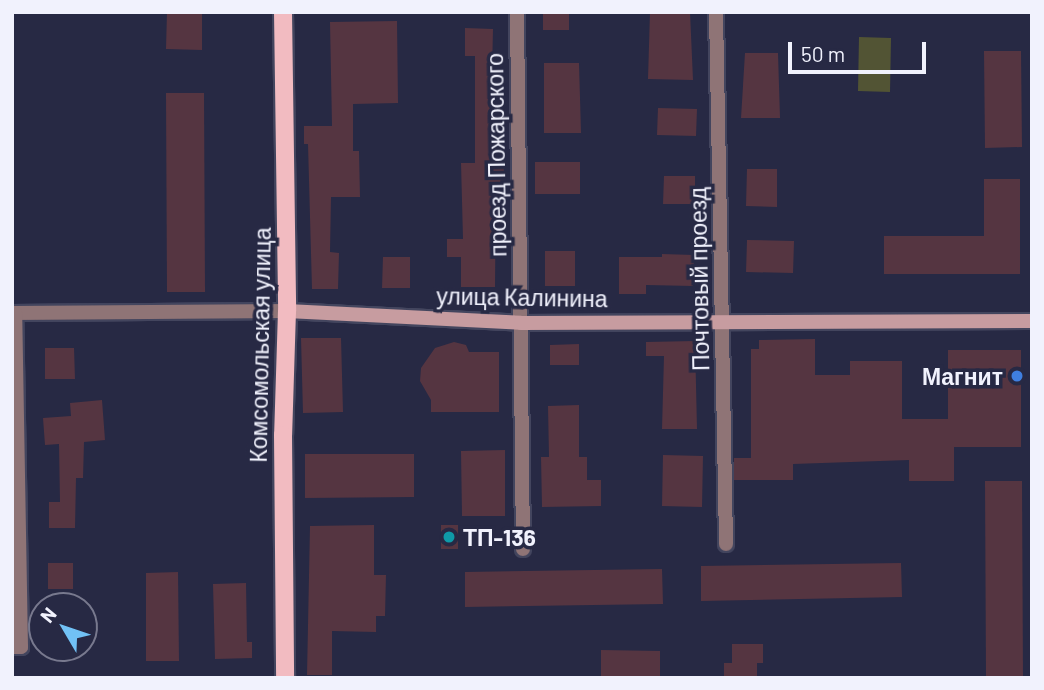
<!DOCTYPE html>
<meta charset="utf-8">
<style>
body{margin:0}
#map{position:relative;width:1044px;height:690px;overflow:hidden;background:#272944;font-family:Barlow,sans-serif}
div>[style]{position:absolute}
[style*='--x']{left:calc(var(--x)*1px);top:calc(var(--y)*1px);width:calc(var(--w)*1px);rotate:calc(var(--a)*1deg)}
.green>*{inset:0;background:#525434}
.building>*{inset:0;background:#553541}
.roads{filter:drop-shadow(2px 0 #43455e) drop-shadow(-2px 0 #43455e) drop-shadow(0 2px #43455e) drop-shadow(0 -2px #43455e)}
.street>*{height:14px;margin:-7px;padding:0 7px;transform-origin:7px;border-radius:7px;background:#8f7476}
.secondary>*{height:14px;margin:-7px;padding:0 7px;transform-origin:7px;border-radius:7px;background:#c79ca0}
.primary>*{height:18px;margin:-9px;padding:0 9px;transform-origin:9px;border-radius:9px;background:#f2bbc1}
.dots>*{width:19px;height:19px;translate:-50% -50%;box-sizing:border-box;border:4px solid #272944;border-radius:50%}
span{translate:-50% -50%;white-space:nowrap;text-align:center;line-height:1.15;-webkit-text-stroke:7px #272944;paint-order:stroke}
.street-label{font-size:23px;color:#f1f2fd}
.poi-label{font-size:23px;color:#f1f2fd;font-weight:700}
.right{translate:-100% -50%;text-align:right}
.left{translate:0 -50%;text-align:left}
.frame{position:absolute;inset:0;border:14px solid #f1f2fd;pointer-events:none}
.north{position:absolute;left:28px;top:592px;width:70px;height:70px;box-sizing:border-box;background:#272944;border:2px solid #78798e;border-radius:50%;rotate:309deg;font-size:19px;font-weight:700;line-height:28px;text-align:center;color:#f1f2fd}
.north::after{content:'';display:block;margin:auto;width:24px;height:32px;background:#71c1f5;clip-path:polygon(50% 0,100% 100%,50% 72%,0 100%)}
.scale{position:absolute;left:788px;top:42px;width:138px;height:32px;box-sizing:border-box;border:4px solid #f1f2fd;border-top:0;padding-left:9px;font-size:21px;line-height:24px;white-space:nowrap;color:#f1f2fd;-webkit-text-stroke:5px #272944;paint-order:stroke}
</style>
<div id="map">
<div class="green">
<i style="clip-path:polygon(859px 37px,891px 38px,890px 92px,858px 91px)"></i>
</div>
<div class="building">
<i style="clip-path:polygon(167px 12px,202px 12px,202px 50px,166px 49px)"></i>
<i style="clip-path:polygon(543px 12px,569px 12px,569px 30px,543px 30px)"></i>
<i style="clip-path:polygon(650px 12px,690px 12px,693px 80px,648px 79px)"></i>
<i style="clip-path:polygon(397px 21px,398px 103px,353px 104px,353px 151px,359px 151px,360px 197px,331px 197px,330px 252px,339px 253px,338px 289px,312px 289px,308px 144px,304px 144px,304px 126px,332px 126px,330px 22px)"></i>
<i style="clip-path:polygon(465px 28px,493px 29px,492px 73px,503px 73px,504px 182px,496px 182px,495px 287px,461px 287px,461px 257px,447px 257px,447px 239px,463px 239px,461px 163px,475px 163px,475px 56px,465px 56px)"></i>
<i style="clip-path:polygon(984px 51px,1021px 51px,1022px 147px,985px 148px)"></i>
<i style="clip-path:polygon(745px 53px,778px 53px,780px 118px,741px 118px)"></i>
<i style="clip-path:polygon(544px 63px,579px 63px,581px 133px,544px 133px)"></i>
<i style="clip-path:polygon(166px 93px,204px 93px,205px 292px,167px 292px)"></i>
<i style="clip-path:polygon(658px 108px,697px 109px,696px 136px,657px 135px)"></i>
<i style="clip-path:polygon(535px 162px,580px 162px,580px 194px,535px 194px)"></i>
<i style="clip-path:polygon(747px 169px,777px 169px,777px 207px,746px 206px)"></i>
<i style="clip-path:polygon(664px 176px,695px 176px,695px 204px,663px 204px)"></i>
<i style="clip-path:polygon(984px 179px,1020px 179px,1020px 274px,884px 274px,884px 236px,984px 236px)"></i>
<i style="clip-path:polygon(747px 240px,794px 241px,793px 273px,746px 272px)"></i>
<i style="clip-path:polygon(545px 251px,575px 251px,575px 286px,545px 286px)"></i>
<i style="clip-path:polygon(662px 254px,694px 255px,693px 286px,646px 285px,646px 294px,619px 294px,619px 257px,662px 257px)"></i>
<i style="clip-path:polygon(383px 257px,410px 257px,410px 288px,382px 288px)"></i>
<i style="clip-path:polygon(301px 338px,341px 338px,343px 412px,303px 413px)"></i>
<i style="clip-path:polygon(815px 339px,815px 375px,850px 375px,850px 361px,902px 361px,902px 419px,948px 419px,948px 350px,1021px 350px,1021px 447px,954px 447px,954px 481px,909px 481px,909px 460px,793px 464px,793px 480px,734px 480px,734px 458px,751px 458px,751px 349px,759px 349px,759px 340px)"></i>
<i style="clip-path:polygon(695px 341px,697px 429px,662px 429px,664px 356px,646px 356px,646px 342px)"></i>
<i style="clip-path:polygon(454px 342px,466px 345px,469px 352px,499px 352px,499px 412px,431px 412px,431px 400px,420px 381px,421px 368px,435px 348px)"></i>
<i style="clip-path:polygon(579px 344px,579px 365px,550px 365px,550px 345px)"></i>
<i style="clip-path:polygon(45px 348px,74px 348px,75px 379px,45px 379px)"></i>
<i style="clip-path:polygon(102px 400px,105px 440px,84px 442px,83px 478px,76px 478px,75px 528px,49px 528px,49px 502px,60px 502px,59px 444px,45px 445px,43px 418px,71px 416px,70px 403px)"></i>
<i style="clip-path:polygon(579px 405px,579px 457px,587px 457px,587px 480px,601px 480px,601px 506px,542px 507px,541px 457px,549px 457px,548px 406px)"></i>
<i style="clip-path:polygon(505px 450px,505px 516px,462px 516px,461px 451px)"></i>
<i style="clip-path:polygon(305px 454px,414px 454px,414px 497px,305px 498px)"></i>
<i style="clip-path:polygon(663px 455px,703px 456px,702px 507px,662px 506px)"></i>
<i style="clip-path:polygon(985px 481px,1022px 481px,1023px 678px,986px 678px)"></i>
<i style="clip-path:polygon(374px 525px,374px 575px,386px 575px,385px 616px,376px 616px,376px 632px,332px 631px,332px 675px,307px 675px,310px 526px)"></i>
<i style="clip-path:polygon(441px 525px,458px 525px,458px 549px,441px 549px)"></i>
<i style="clip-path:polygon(48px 563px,73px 563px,73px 589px,48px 589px)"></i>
<i style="clip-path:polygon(901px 563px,902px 597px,701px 601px,701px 566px)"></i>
<i style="clip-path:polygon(662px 569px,663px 604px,465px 607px,465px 572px)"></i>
<i style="clip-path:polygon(178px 572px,179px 661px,146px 661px,146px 573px)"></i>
<i style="clip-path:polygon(246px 583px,247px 642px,252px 642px,252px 658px,215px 659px,213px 584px)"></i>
<i style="clip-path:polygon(732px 644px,763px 644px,763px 663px,757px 663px,757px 678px,724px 678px,724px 663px,732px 663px)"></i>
<i style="clip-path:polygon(601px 650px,660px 651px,660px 678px,601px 678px)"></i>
</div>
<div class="roads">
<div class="street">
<i style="--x:517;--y:12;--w:537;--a:89.36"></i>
<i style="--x:716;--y:12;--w:532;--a:88.92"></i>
<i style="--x:12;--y:313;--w:275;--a:-0.4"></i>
<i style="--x:12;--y:647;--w:9;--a:0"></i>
<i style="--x:21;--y:647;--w:334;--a:-91"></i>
</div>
<div class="secondary">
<i style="--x:287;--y:311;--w:234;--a:2.9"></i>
<i style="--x:521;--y:323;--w:511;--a:-0.22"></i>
</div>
<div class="primary">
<i style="--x:283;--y:12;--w:299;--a:89.2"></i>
<i style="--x:287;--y:311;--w:124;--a:91.8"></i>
<i style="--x:283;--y:435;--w:243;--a:89.5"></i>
</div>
</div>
<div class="dots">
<i style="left:1017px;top:376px;background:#3f7fe0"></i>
<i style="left:449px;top:537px;background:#0f9aa8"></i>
</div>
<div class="street-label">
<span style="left:496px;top:155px;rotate:-91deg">проезд Пожарского</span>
<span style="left:699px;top:279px;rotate:-91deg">Почтовый проезд</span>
<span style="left:522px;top:297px;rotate:1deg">улица Калинина</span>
<span style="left:260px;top:345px;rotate:-89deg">Комсомольская улица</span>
</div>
<div class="poi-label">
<span class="right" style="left:1003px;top:376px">Магнит</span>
<span class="left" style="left:463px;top:537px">ТП-136</span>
</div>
<div class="frame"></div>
<div class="north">N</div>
<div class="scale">50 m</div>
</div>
